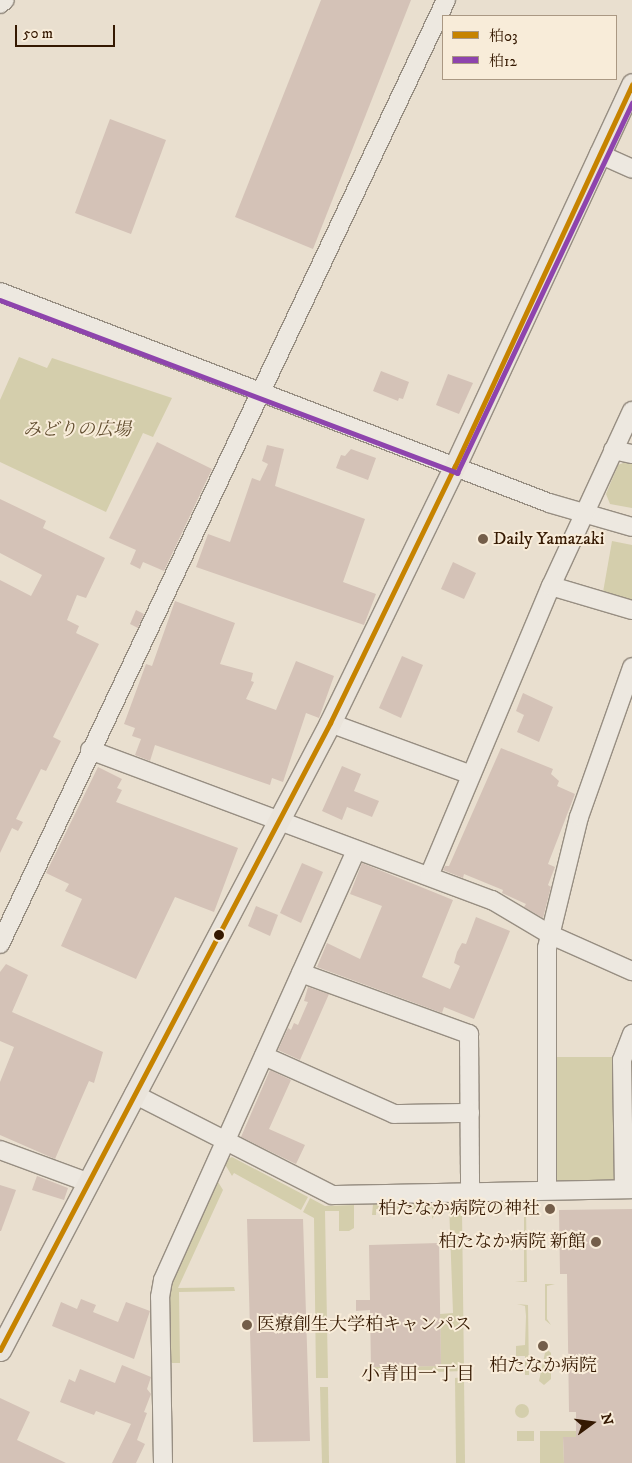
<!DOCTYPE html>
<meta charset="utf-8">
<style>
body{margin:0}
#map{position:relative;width:632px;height:1463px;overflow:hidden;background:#e9dfcf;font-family:"IM FELL DW Pica","Noto Serif JP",serif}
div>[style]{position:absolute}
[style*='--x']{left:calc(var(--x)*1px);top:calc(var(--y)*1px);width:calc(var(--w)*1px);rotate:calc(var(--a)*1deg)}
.green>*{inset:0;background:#d4ceac}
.round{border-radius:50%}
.building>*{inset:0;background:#d4c2b7}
.roads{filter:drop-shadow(1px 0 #978e82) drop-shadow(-1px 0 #978e82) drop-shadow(0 1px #978e82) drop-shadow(0 -1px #978e82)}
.minor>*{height:18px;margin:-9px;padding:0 9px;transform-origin:9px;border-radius:9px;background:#ede8e0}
.major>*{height:21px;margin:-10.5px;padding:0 10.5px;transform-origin:10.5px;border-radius:10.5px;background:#eae4db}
.bus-1>*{height:5px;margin:-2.5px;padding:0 2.5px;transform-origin:2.5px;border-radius:2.5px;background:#c68300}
.bus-2>*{height:5px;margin:-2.5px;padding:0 2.5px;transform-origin:2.5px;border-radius:2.5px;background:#8e44ad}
.dots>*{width:14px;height:14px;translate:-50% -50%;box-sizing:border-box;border:2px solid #f8ecd9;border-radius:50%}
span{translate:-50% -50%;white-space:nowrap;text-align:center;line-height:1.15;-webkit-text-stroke:4px #f8ecd9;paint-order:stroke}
.park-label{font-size:18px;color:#5f4b2d;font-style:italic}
.poi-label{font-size:18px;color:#351902}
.left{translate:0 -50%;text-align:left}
.right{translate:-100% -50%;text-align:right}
.neighbourhood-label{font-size:19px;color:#351902}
.legend{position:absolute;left:442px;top:15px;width:175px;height:65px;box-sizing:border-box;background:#f8ecd9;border:1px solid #aa9883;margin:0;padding:6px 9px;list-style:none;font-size:15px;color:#351902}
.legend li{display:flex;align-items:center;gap:10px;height:25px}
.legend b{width:25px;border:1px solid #aa9883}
.north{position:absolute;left:567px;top:1398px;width:50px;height:50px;-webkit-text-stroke:4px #f8ecd9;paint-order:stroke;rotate:76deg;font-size:14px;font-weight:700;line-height:20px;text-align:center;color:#351902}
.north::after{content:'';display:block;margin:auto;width:18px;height:22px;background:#351902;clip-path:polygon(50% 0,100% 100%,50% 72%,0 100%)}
.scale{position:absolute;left:15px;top:25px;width:100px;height:22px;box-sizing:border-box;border:2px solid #351902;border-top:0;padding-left:6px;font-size:15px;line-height:18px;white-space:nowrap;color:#351902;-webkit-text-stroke:4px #f8ecd9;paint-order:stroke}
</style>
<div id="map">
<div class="green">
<i style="clip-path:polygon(19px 357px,47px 368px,52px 358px,172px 398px,153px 437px,143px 433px,106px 512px,0 462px,0 400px)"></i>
<i style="clip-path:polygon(628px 461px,632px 461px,632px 508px,610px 504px,606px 494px,618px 465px)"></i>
<i style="clip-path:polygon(612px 541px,632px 545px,632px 605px,602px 598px)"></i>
<i style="clip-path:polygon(551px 1057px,616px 1057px,618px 1175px,610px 1183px,560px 1183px,553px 1176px)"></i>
<i style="clip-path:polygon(232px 1157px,308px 1197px,301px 1210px,234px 1173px,232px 1176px,223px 1161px)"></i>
<i style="clip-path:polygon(215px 1177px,223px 1190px,178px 1288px,234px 1287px,235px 1291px,179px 1292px,180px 1363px,172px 1363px,167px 1357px,166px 1294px)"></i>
<i style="clip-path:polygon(310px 1198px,325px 1206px,354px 1205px,354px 1228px,349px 1231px,339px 1231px,339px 1211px,325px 1211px,328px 1378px,316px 1378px,314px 1218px,303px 1212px)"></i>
<i style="clip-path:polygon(526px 1203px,527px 1282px,515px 1282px,524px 1281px,524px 1209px,462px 1210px,464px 1371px,371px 1374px,371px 1367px,441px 1366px,440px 1314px,453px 1313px,449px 1204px)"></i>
<i style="clip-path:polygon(373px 1204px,435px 1204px,435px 1215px,432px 1219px,432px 1209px,376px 1209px,376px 1215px,372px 1215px)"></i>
<i style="clip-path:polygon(555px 1284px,547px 1286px,547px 1319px,551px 1325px,545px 1320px,545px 1284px)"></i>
<i style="clip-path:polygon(517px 1304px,528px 1305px,529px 1375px,525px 1375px,525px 1356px,516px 1356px,516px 1346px,525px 1345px,526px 1316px,525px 1306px)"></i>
<i style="clip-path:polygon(546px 1348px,551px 1353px,551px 1379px,544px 1385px,539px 1381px)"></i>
<i style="clip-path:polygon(464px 1377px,465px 1463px,456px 1463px,455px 1378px)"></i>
<i style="clip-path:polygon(320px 1387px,328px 1387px,329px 1463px,322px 1463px)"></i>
<i class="round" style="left:515px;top:1404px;width:14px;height:14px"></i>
<i style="clip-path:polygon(534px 1431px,534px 1441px,517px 1441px,517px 1431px)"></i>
<i style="clip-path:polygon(540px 1431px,576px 1431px,576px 1437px,563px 1438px,564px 1463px,540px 1463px)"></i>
</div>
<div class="building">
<i style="clip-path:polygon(321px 0,411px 0,313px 249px,235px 217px)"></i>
<i style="clip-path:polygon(110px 119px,166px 140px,131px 234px,75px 213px)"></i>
<i style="clip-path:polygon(381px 371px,409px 382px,403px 399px,399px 398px,398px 401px,373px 391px)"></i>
<i style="clip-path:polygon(448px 374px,473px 383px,459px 414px,436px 405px)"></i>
<i style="clip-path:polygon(157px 442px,212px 469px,164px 571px,143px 562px,140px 569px,130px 564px,136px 550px,109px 538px)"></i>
<i style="clip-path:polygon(267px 445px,284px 449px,275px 486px,365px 519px,343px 582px,376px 594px,364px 625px,196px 567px,208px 534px,230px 542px,252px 478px,260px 481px,268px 464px,262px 461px)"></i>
<i style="clip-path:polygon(351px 449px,376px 458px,368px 480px,336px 468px,341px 455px,345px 456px)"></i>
<i style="clip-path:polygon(0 499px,46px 521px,43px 528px,105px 558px,86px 598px,77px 595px,67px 620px,79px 626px,76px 633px,99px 644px,53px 737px,61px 741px,46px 771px,41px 769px,16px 819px,23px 822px,18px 831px,12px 828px,0 853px,0 580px,31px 596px,42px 575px,0 553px)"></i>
<i style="clip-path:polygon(453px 562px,476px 573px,464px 599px,441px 589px)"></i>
<i style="clip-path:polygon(175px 601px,235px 623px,220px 664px,253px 673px,251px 681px,254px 682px,246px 699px,276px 710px,296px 661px,334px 676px,319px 718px,306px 713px,283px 782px,272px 778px,270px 785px,155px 745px,150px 761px,135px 755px,141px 739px,132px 736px,135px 728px,124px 724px,146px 664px,152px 666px)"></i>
<i style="clip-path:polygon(136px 610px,144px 614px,138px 628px,130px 624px)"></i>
<i style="clip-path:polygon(402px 656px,423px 665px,401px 718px,379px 708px)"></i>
<i style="clip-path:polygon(523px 693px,553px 707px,539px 742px,517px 732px,524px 715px,516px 711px)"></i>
<i style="clip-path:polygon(501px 748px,553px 769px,551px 774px,559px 781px,557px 786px,575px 794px,548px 864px,555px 867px,548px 885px,551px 887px,543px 918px,524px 907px,526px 904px,502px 893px,503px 890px,464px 874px,463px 878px,443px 870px,445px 866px,449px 866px)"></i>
<i style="clip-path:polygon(342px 766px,361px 774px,354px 791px,379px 801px,372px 817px,347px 807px,342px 820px,322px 811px)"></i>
<i style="clip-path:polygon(98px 767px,122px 779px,117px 788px,122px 790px,116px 802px,238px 848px,214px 912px,175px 897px,136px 979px,61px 946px,82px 899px,65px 891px,69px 884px,46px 873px)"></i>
<i style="clip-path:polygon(302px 863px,323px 872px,301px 923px,280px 913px)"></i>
<i style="clip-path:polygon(362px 863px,453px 900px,422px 977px,450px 989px,460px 966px,454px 963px,457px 952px,462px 943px,466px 944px,476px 917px,510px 931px,474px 1019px,444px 1007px,442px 1013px,317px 967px,327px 943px,360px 959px,382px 906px,350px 894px)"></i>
<i style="clip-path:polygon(256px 906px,278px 915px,270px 936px,248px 926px)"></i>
<i style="clip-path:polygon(6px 964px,28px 975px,12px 1012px,103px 1052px,94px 1083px,89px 1081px,55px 1159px,0 1135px,0 1082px,14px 1047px,0 1041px,0 972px)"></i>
<i style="clip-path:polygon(308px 987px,329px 994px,300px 1060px,278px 1050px,288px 1028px,291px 1030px,294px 1023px,298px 1025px,308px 1002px,304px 1001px)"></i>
<i style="clip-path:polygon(270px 1070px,291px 1080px,269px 1129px,305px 1145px,296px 1164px,241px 1137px)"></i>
<i style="clip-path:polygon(37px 1176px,68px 1188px,64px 1200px,32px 1190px)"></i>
<i style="clip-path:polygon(0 1185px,16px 1190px,1px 1231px,0 1231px)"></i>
<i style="clip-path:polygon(632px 1209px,632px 1463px,564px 1463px,563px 1437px,576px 1437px,576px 1412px,569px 1412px,567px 1274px,560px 1274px,559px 1210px)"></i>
<i style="clip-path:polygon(247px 1219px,303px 1219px,310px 1441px,253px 1442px)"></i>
<i style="clip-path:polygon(439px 1243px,441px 1366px,371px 1367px,370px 1310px,356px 1311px,356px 1300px,370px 1300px,369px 1245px)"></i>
<i style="clip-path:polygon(81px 1299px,96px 1305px,93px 1312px,118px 1322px,126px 1302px,150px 1311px,134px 1359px,52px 1326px,61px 1302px,77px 1309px)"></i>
<i style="clip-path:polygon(122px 1365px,151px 1377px,147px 1389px,151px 1394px,144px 1412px,147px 1413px,137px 1440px,145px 1444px,136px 1463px,112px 1463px,131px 1424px,96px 1411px,94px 1415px,60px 1402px,69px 1379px,75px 1382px,80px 1369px,115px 1383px)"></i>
<i style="clip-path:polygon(0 1398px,30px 1412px,17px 1440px,66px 1463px,0 1463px)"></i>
</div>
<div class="roads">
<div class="minor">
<i style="--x:0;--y:4;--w:6;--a:-39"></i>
<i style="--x:599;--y:154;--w:36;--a:24"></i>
<i style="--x:0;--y:292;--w:588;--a:21.02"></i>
<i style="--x:549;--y:503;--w:86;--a:16.1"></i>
<i style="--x:613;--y:450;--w:19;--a:12"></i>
<i style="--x:551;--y:586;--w:84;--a:16.5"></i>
<i style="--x:330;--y:723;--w:150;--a:20.2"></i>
<i style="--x:90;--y:750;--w:429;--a:20.5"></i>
<i style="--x:492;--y:900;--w:69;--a:30.7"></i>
<i style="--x:551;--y:935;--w:89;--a:24"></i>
<i style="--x:429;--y:876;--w:315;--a:-67.2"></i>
<i style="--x:551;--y:586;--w:193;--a:-65.2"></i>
<i style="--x:0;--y:944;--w:1044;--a:-64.71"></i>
<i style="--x:301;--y:973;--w:179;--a:20"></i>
<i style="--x:469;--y:1034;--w:159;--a:89.6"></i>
<i style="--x:264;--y:1056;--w:142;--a:24"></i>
<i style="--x:394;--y:1114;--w:76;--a:-0.8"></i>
<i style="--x:134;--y:1094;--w:222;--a:27"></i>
<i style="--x:332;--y:1195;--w:300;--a:-1.1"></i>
<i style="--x:0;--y:1150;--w:93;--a:20.2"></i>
<i style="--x:624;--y:1188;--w:128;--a:-90.9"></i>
<i style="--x:622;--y:1060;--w:28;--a:-69"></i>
<i style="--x:547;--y:1190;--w:242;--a:-90"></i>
<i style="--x:547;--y:948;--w:135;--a:-76.3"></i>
<i style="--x:579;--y:817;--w:159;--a:-70.5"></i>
<i style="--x:163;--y:1463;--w:166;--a:-91"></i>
<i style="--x:160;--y:1297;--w:17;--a:-80"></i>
<i style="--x:163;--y:1280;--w:471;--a:-65.8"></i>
</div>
<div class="major">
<i style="--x:0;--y:1350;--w:709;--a:-62.24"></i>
<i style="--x:330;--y:723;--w:286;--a:-64.1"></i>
<i style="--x:455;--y:466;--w:421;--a:-65.1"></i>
</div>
</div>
<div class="bus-1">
<i style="--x:0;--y:1350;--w:709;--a:-62.24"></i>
<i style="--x:330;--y:723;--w:286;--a:-64.1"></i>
<i style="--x:455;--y:466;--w:421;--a:-65.1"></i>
</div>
<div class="bus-2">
<i style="--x:0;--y:300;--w:489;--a:20.7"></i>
<i style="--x:457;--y:473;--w:410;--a:-64.7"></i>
</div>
<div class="dots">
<i style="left:483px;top:539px;background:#745e4a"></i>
<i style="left:219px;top:935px;background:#351902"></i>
<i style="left:550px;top:1209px;background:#745e4a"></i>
<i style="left:596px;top:1242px;background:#745e4a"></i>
<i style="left:247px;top:1325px;background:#745e4a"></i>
<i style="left:543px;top:1346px;background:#745e4a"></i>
</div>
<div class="park-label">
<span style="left:77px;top:430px">みどりの広場</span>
</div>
<div class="poi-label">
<span class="left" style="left:493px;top:539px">Daily Yamazaki</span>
<span class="right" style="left:540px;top:1209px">柏たなか病院の神社</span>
<span class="right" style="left:586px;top:1242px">柏たなか病院 新館</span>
<span class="left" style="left:257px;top:1325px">医療創生大学柏キャンパス</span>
<span style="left:543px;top:1366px">柏たなか病院</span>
</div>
<div class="neighbourhood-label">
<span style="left:418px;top:1375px">小青田一丁目</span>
</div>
<ul class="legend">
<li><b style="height:6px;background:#c68300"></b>柏03</li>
<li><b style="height:6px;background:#8e44ad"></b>柏12</li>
</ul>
<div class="north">N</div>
<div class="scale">50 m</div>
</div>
